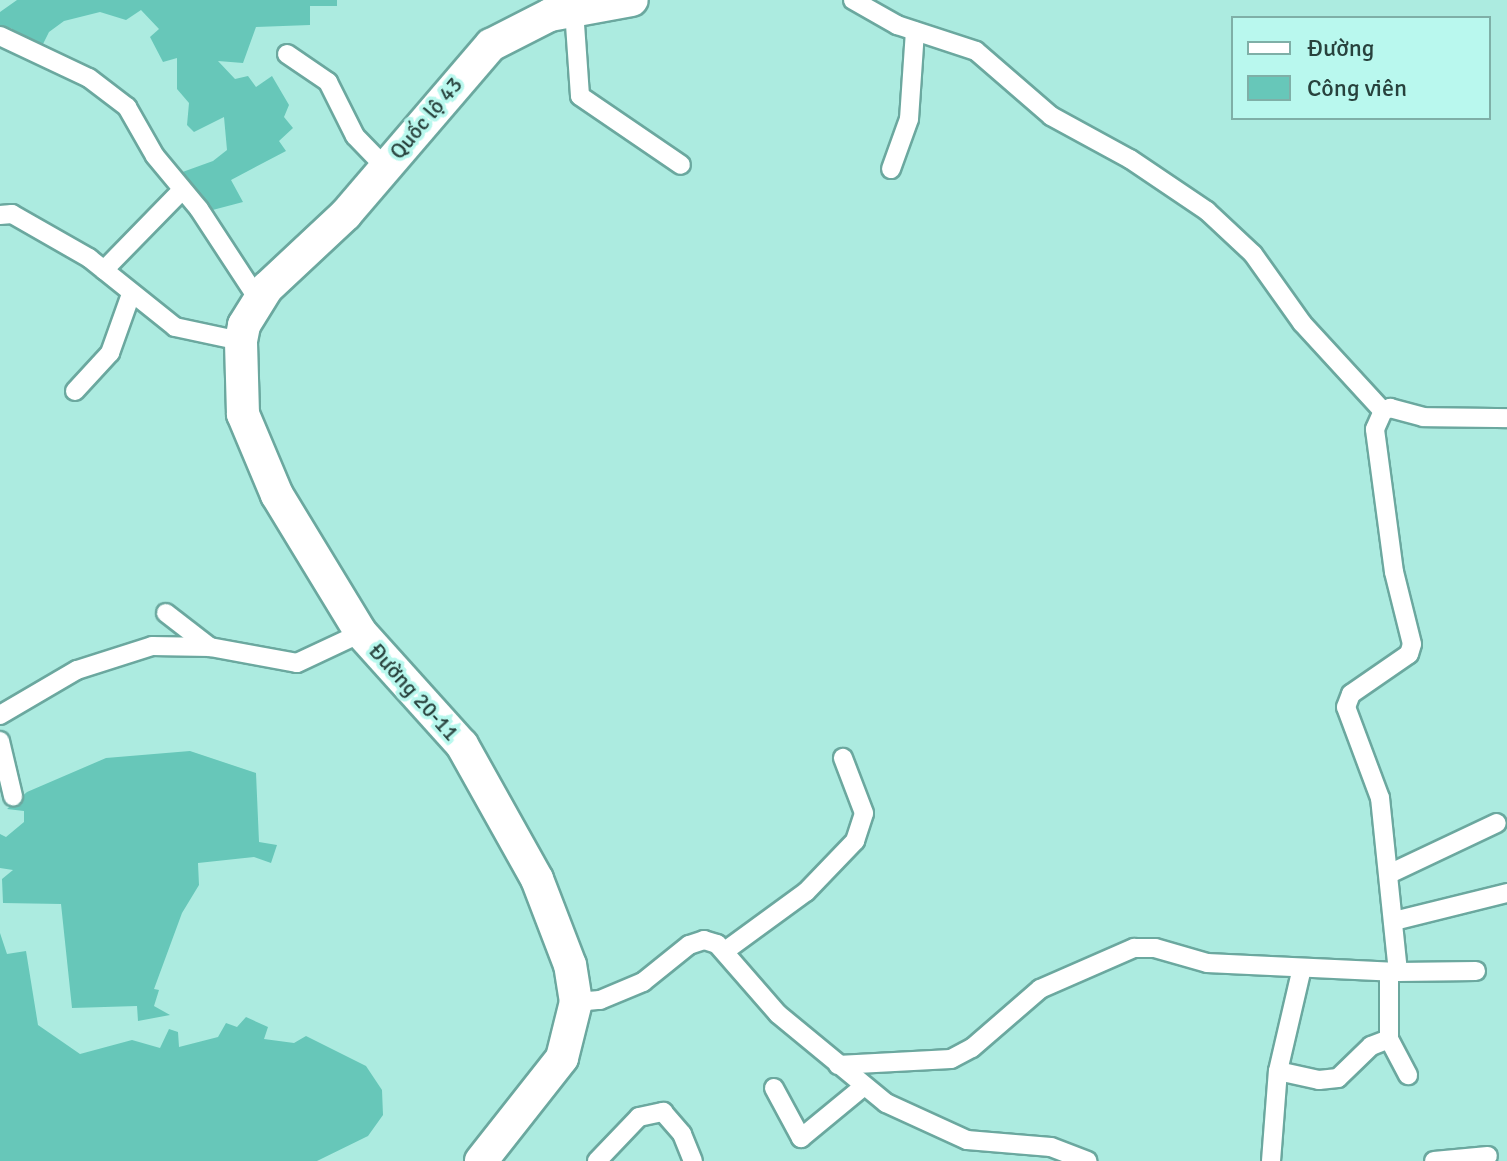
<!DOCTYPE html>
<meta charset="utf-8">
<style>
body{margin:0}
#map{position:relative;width:1507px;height:1161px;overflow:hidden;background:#acebe0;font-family:Signika,sans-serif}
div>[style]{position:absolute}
.green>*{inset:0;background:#67c7b9}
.roads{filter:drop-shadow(2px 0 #6ba89f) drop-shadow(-2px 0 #6ba89f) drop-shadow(0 2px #6ba89f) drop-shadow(0 -2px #6ba89f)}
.street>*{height:18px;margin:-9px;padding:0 9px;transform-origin:9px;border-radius:9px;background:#fff}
.highway>*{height:32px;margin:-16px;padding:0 16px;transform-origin:16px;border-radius:16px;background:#fff}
span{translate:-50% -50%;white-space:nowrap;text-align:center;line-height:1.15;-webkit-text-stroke:7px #b9f8ee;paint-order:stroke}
.street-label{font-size:22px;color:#28423d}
.legend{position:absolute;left:1231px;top:16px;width:260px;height:104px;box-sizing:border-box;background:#b9f8ee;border:2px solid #7fafa7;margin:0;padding:10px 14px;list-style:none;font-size:24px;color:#28423d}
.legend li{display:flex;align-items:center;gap:16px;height:40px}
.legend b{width:40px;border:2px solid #7fafa7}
</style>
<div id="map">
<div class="green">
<div style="clip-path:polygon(17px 0,337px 0,337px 6px,310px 6px,310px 25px,256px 27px,243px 63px,218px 61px,235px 79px,248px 76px,256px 87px,272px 76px,289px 105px,284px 117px,293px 128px,279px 141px,286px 151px,231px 180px,243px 202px,205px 212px,177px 174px,213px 161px,227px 150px,224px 117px,194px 132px,187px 125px,189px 103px,177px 89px,177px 58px,163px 62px,150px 37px,159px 29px,141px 10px,126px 20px,100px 12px,64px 21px,49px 32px,42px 46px,22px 42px,11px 28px,0 27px,0 12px)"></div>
<div style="clip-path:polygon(190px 751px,256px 773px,259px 842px,277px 845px,271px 863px,254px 857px,198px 863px,199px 885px,182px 913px,154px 989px,159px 990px,154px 1006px,170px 1015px,138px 1021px,137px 1006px,72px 1008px,61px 904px,3px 903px,2px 879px,13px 870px,0 868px,0 834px,6px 837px,24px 822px,24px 811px,7px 809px,27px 792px,106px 758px)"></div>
<div style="clip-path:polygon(0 933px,7px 954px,26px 951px,38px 1025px,80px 1054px,132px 1040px,160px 1048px,169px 1029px,178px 1032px,179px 1047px,218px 1037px,226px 1023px,237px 1027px,246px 1017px,268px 1027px,264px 1039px,294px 1043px,306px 1036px,366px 1066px,382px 1090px,383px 1115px,368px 1136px,317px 1161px,0 1161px)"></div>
</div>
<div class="roads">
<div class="street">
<div style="left:853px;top:0;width:51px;rotate:29.6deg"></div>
<div style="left:897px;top:25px;width:83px;rotate:18.2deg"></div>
<div style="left:976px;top:51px;width:99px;rotate:40.9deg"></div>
<div style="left:1051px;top:116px;width:90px;rotate:28.6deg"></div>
<div style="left:1130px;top:159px;width:93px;rotate:34deg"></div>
<div style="left:1207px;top:211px;width:63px;rotate:43.1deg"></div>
<div style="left:1253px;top:254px;width:85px;rotate:54.6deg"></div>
<div style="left:1302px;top:323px;width:120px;rotate:47.4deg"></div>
<div style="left:574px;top:10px;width:86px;rotate:86deg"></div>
<div style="left:580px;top:96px;width:122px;rotate:34.3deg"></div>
<div style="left:0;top:36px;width:98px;rotate:25.3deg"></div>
<div style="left:89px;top:78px;width:48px;rotate:37.3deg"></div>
<div style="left:127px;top:107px;width:56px;rotate:60.3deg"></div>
<div style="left:155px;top:156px;width:69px;rotate:50.3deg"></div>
<div style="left:199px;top:209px;width:108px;rotate:56.8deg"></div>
<div style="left:287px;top:54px;width:50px;rotate:34.3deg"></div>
<div style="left:328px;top:82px;width:60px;rotate:63.4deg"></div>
<div style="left:355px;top:136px;width:43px;rotate:45.9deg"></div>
<div style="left:891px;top:169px;width:53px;rotate:-70.2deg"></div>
<div style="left:909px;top:119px;width:88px;rotate:-86.1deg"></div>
<div style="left:0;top:215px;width:12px;rotate:-5deg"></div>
<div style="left:12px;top:214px;width:89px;rotate:29.7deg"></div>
<div style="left:89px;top:258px;width:110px;rotate:38.7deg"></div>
<div style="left:175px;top:327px;width:67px;rotate:12deg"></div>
<div style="left:104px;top:270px;width:112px;rotate:-45.7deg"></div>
<div style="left:75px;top:391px;width:52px;rotate:-47.4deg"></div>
<div style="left:110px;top:353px;width:63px;rotate:-70.4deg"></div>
<div style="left:166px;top:613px;width:56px;rotate:37.7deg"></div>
<div style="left:0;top:715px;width:89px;rotate:-30.3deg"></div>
<div style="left:77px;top:670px;width:79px;rotate:-17.7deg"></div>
<div style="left:152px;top:646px;width:58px;rotate:1deg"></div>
<div style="left:210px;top:647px;width:88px;rotate:10.4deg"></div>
<div style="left:297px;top:663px;width:71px;rotate:-25.1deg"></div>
<div style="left:0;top:741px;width:57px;rotate:76.7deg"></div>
<div style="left:1389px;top:874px;width:119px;rotate:-25.3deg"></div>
<div style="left:1394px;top:921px;width:116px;rotate:-13.9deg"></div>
<div style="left:725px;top:951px;width:100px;rotate:-36.1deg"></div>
<div style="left:806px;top:892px;width:71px;rotate:-46.1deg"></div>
<div style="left:855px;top:841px;width:29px;rotate:-72deg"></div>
<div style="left:864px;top:813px;width:59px;rotate:-110.9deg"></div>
<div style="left:1389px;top:972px;width:67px;rotate:90deg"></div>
<div style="left:1389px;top:1039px;width:41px;rotate:62.2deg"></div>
<div style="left:1398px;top:972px;width:78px;rotate:-0.7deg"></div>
<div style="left:576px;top:1002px;width:24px;rotate:-5deg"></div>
<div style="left:600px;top:1000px;width:47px;rotate:-22.7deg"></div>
<div style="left:643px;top:982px;width:59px;rotate:-38.8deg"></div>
<div style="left:689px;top:945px;width:16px;rotate:-18deg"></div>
<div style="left:704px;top:940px;width:14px;rotate:17deg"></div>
<div style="left:717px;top:944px;width:93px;rotate:48.9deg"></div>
<div style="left:778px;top:1014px;width:140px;rotate:39.5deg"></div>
<div style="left:886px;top:1103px;width:89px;rotate:24.6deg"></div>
<div style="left:967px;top:1140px;width:84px;rotate:4.8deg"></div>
<div style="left:1051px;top:1147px;width:39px;rotate:21deg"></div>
<div style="left:838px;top:1065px;width:113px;rotate:-3deg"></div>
<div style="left:951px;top:1059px;width:24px;rotate:-28deg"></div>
<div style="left:972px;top:1048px;width:90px;rotate:-40.9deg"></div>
<div style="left:1040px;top:989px;width:103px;rotate:-23.6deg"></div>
<div style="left:1134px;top:948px;width:21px"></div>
<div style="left:1155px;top:948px;width:54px;rotate:16.1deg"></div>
<div style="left:1207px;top:963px;width:191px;rotate:2.7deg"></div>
<div style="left:1398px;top:972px;width:175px;rotate:-95.9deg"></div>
<div style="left:1380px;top:798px;width:97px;rotate:-110.5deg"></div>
<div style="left:1346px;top:707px;width:14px;rotate:-69deg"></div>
<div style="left:1351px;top:694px;width:70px;rotate:-34.6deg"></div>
<div style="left:1409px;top:654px;width:10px;rotate:-73deg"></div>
<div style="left:1412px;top:644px;width:74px;rotate:-104deg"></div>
<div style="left:1394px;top:572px;width:144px;rotate:-97.6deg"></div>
<div style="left:1375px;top:429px;width:20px;rotate:-66deg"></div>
<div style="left:1383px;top:411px;width:8px;rotate:-23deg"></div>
<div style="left:1390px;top:408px;width:34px;rotate:15deg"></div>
<div style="left:1423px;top:417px;width:84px;rotate:0.7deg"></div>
<div style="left:1278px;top:1071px;width:42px;rotate:12.4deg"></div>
<div style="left:1319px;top:1080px;width:19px;rotate:-6deg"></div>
<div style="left:1338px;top:1078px;width:46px;rotate:-44.1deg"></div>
<div style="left:1371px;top:1046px;width:19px;rotate:-21deg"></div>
<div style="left:774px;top:1088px;width:57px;rotate:61.6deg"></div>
<div style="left:801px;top:1138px;width:82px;rotate:-39.5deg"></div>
<div style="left:597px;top:1161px;width:61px;rotate:-46.3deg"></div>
<div style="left:639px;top:1117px;width:25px;rotate:-12deg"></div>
<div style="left:663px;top:1112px;width:29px;rotate:49deg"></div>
<div style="left:682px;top:1134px;width:29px;rotate:68deg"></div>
<div style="left:1271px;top:1161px;width:90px;rotate:-85.6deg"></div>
<div style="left:1278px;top:1071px;width:102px;rotate:-76.9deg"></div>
<div style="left:1434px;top:1161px;width:54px;rotate:-5.3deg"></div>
</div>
<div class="highway">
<div style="left:481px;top:1161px;width:131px;rotate:-51.8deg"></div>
<div style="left:562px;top:1058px;width:58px;rotate:-76deg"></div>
<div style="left:576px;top:1002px;width:37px;rotate:-99deg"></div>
<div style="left:570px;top:965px;width:92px;rotate:-111deg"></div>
<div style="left:537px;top:879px;width:154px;rotate:-119.2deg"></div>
<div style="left:462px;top:745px;width:151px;rotate:-132deg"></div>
<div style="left:361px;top:633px;width:162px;rotate:-121.3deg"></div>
<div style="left:277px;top:495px;width:88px;rotate:-112.8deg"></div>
<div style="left:243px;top:414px;width:73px;rotate:-91.6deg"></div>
<div style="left:241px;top:341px;width:16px;rotate:-79deg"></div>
<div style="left:244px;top:325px;width:44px;rotate:-58.1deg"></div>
<div style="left:267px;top:288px;width:108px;rotate:-43.1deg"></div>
<div style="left:346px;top:214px;width:223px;rotate:-49.4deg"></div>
<div style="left:491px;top:45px;width:66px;rotate:-27deg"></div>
<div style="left:550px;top:15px;width:83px;rotate:-10.4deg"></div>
</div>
</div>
<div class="street-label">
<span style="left:426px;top:118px;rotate:-50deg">Quốc lộ 43</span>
<span style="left:414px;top:692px;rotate:48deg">Đường 20-11</span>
</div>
<ul class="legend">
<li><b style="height:10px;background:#fff"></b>Đường</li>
<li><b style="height:22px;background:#67c7b9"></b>Công viên</li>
</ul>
</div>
